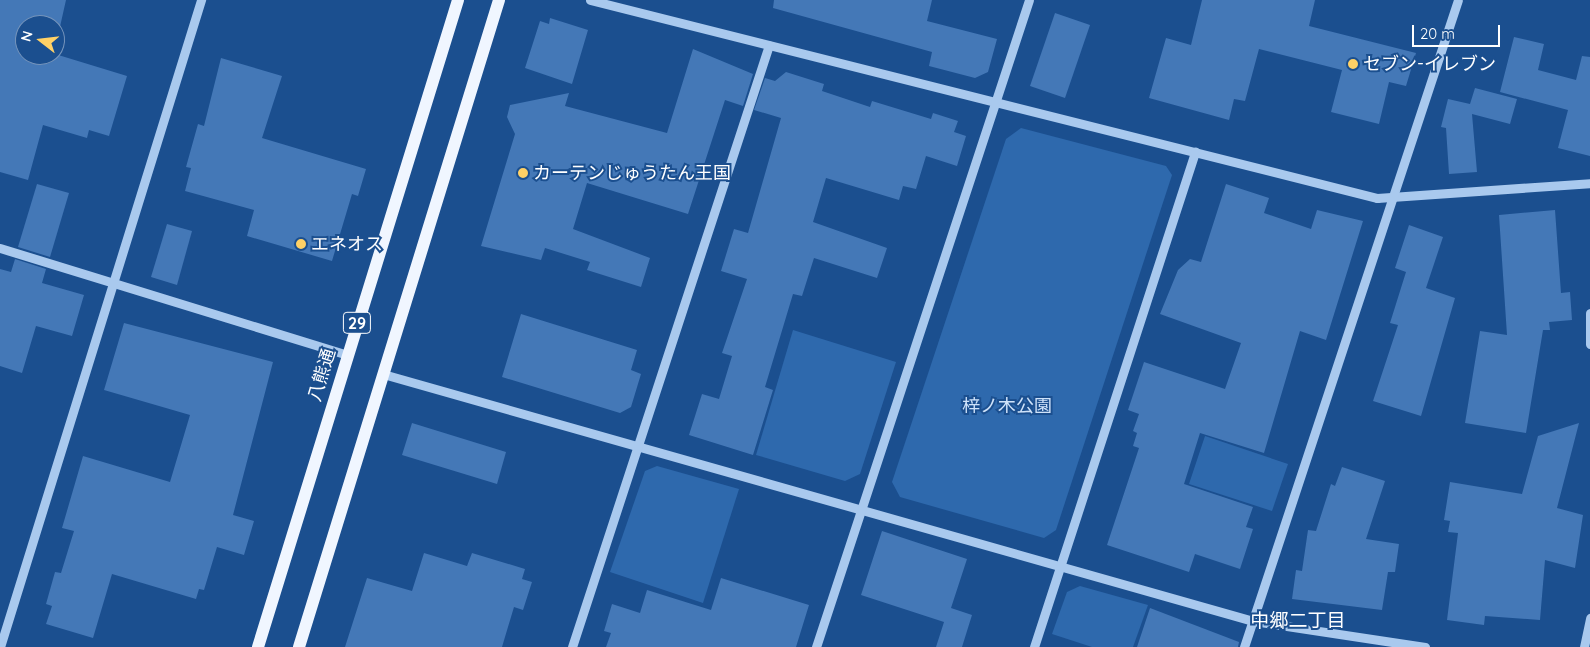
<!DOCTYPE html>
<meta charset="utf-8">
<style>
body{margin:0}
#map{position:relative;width:1590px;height:647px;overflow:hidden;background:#1b4f8f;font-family:Quicksand,"Noto Sans JP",sans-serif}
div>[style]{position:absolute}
.green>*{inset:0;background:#2e69ad}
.building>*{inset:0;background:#4478b7}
.minor>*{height:9px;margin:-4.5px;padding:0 4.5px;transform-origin:4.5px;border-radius:4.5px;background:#a9c9ee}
.major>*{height:12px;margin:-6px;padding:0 6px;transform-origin:6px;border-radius:6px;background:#f0f6ff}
.dots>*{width:14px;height:14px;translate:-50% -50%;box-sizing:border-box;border:2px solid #1b4f8f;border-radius:50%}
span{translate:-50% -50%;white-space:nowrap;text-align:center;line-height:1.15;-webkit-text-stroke:4px #1b4f8f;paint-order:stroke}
.shield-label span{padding:1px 4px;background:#1b4f8f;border:1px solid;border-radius:4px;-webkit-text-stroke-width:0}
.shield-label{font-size:16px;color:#fff;font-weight:700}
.poi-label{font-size:18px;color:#fff}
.left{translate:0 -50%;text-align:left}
.street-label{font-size:18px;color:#fff}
.park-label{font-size:18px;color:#cfe3fa}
.neighbourhood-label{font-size:19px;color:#fff}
.north{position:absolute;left:15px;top:15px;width:50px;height:50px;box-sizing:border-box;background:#1b4f8f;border:1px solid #7695bc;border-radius:50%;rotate:286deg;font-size:14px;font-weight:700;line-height:20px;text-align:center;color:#fff}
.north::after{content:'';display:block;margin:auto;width:18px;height:22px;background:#ffd166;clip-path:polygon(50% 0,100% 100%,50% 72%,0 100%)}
.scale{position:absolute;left:1412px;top:25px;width:88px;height:22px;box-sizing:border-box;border:2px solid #fff;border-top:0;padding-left:6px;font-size:15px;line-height:18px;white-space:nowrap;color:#fff;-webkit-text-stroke:4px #1b4f8f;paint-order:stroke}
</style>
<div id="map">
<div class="green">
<div style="clip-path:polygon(1021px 128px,1166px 166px,1172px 175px,1056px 530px,1044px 538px,900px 497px,892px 482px,1006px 139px)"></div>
<div style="clip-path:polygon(793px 330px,896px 362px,860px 474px,845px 481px,756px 455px)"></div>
<div style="clip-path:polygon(1205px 436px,1288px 464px,1272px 511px,1189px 484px)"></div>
<div style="clip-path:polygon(657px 466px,739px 489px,703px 603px,610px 572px,645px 471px)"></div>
<div style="clip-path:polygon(1080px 586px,1148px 605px,1133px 647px,1092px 647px,1052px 634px,1067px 592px)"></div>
</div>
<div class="building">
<div style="clip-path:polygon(0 0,66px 0,55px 49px,55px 25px,25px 25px,25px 55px,55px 54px,127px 76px,109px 136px,89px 130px,87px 138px,43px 125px,28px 180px,0 172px)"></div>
<div style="clip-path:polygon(774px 0,932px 0,927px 21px,997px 39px,988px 72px,975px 78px,929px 66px,932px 52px,773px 8px)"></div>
<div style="clip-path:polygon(1202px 0,1315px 0,1309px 26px,1416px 53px,1406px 86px,1389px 82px,1379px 124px,1331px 112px,1342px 70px,1259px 49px,1245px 101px,1234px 99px,1229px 120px,1149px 98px,1166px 38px,1191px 45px)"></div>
<div style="clip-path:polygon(1055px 13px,1090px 25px,1065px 98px,1030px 86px)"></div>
<div style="clip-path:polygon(550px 18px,588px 30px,572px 84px,525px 68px,540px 21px,549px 24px)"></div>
<div style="clip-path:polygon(1514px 37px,1544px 44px,1538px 70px,1576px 80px,1582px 56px,1590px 57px,1590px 156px,1558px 148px,1568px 110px,1500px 92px)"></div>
<div style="clip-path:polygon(693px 49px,753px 74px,743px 106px,725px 100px,688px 214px,587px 183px,573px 229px,650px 258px,641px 287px,587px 270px,590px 262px,545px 248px,541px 260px,481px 246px,515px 134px,507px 117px,510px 105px,569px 93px,565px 106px,667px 133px)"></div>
<div style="clip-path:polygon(221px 58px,282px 76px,262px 138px,366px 169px,358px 196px,352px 194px,332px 261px,247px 236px,254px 210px,185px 191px,191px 168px,186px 167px,198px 124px,204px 126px)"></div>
<div style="clip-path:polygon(786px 72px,824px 84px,822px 91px,870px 107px,872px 101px,931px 119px,933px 113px,958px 121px,954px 132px,966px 136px,957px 166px,926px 156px,916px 189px,903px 186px,899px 200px,826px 178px,813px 222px,887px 248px,877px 278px,814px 258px,802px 296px,793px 294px,765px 387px,773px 390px,753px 455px,689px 435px,702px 394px,719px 399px,732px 356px,722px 353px,747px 279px,721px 271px,734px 229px,748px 233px,781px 118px,754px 110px,765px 78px,775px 81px)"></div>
<div style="clip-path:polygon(1475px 88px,1517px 99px,1510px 124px,1472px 114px,1477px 172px,1449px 174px,1446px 128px,1441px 127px,1448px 99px,1470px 104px)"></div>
<div style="clip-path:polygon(37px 184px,69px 193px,50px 257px,18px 247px)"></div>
<div style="clip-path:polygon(1226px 184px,1269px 198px,1264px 213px,1311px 229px,1317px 210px,1363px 221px,1326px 340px,1300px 331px,1264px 453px,1200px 433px,1184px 484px,1253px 507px,1246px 527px,1253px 529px,1240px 569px,1195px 554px,1189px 572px,1107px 545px,1139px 448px,1133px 446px,1137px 433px,1133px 431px,1139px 414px,1128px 410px,1144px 362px,1225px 389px,1241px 343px,1160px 314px,1178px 270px,1190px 259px,1201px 262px)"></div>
<div style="clip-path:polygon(1555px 210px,1561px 293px,1570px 292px,1572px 320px,1549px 322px,1550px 330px,1543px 330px,1526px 433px,1465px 423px,1480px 331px,1507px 335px,1499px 215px)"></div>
<div style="clip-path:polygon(167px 224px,192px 231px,177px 285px,151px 277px)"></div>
<div style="clip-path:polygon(1409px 225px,1443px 237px,1426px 288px,1455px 298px,1421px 416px,1373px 401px,1398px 325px,1390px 323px,1406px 272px,1395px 268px)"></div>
<div style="clip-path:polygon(15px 259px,46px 269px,42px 283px,84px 295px,72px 336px,36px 326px,22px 373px,0 366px,0 269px,11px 272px)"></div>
<div style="clip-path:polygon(521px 314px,637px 350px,631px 370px,641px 374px,631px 407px,620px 413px,502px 377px)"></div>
<div style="clip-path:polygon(124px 323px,273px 362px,233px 515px,254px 521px,244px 555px,217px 547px,204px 590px,199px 589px,196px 599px,112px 574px,93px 638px,46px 624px,52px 606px,46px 604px,55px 572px,61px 573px,74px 531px,62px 528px,83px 456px,170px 482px,190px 415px,104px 390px)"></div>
<div style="clip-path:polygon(412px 423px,506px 452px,497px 484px,402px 455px)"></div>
<div style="clip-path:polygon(1579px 423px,1557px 508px,1583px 515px,1575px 568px,1545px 560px,1540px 620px,1485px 616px,1484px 625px,1447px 620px,1458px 533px,1448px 532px,1450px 521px,1444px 520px,1450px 482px,1522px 494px,1538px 436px)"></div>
<div style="clip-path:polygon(1342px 467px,1385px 481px,1366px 539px,1399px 544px,1395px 572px,1388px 572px,1382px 610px,1292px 599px,1296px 570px,1302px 571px,1308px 530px,1316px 531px,1331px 484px,1335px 486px)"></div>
<div style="clip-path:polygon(882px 531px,967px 559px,951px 608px,972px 615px,962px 647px,936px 647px,944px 622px,861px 595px)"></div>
<div style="clip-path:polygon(424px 553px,467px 566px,472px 553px,525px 569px,522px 579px,532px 582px,523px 610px,514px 607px,502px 647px,345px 647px,367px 578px,412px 591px)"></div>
<div style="clip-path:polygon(721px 578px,809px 605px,796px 647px,606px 647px,611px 633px,604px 631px,612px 604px,640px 613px,647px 590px,711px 610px)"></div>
<div style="clip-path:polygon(1150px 608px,1239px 642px,1238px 647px,1137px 647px)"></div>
</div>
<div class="minor">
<div style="left:590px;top:0;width:812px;rotate:14.12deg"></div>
<div style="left:1377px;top:198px;width:214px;rotate:-4deg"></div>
<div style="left:0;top:248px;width:363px;rotate:17.1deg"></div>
<div style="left:1590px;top:313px;width:31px;rotate:90deg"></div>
<div style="left:383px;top:374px;width:904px;rotate:15.85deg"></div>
<div style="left:1253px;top:621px;width:174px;rotate:8.6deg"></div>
<div style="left:0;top:647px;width:678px;rotate:-72.74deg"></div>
<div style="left:572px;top:647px;width:633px;rotate:-71.88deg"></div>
<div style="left:816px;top:647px;width:681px;rotate:-71.78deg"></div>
<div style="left:1034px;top:647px;width:521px;rotate:-71.98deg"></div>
<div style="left:1244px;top:647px;width:681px;rotate:-71.7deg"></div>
<div style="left:1584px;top:647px;width:30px;rotate:-78deg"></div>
</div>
<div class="major">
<div style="left:258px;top:647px;width:677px;rotate:-72.82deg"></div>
<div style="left:299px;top:647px;width:677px;rotate:-72.82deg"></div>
</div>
<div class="dots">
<div style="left:1353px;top:64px;background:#ffd166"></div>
<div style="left:523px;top:173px;background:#ffd166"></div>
<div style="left:301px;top:244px;background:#ffd166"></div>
</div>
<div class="shield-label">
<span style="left:357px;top:323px">29</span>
</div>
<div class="poi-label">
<span class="left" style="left:1363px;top:64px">セブン-イレブン</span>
<span class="left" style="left:533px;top:173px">カーテンじゅうたん王国</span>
<span class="left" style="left:311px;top:244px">エネオス</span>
</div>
<div class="street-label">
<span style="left:322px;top:375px;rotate:-73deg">八熊通</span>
</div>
<div class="park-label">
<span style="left:1007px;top:406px">梓ノ木公園</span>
</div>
<div class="neighbourhood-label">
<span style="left:1298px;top:621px">中郷二丁目</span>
</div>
<div class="north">N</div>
<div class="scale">20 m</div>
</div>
